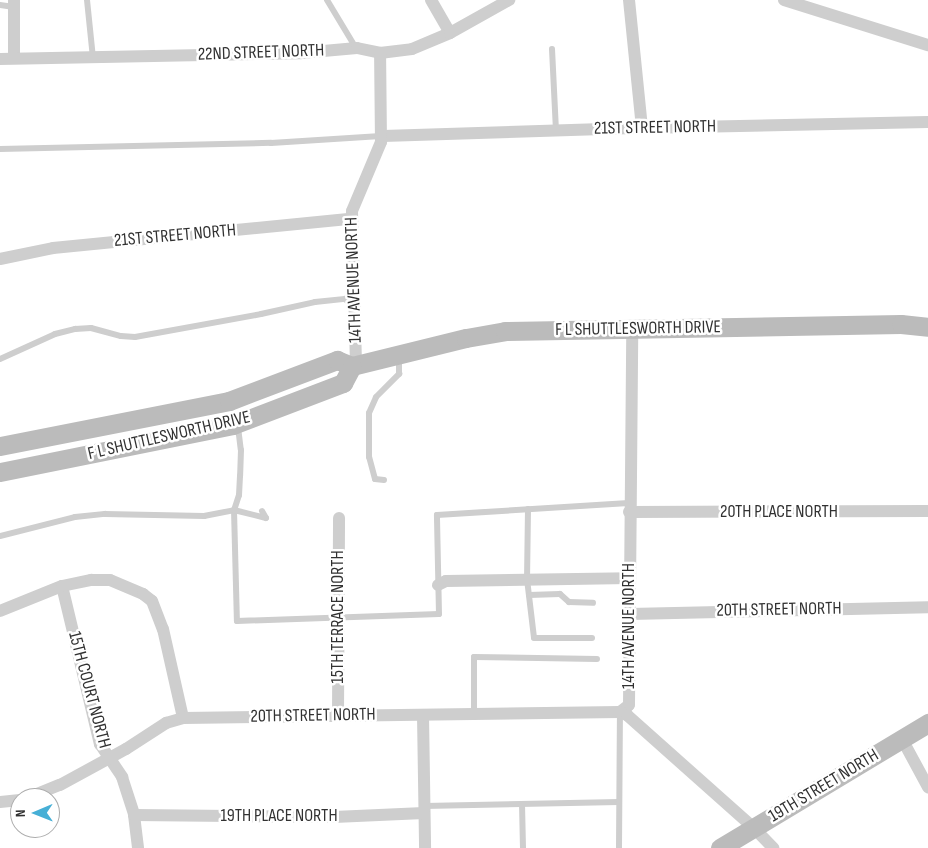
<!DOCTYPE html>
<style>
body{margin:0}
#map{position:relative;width:928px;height:848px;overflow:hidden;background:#fff;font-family:"Sofia Sans Condensed",sans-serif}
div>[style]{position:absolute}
.lane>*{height:6px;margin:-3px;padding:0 3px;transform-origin:3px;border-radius:3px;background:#cecece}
.street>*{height:12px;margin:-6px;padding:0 6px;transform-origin:6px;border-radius:6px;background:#cecece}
.secondary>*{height:19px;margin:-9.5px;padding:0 9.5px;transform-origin:9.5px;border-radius:9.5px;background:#bbb}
span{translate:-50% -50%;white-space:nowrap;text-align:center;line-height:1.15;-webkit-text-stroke:5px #fff;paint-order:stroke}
.street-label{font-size:18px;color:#313131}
.north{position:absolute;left:10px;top:788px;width:50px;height:50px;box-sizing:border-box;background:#fff;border:1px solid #adadad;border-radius:50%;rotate:269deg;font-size:14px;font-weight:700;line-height:20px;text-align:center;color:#313131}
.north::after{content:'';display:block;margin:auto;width:18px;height:22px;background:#46afd6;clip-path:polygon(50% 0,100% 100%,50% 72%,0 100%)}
</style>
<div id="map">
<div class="lane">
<div style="left:87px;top:0;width:58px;rotate:84.1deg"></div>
<div style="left:327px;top:0;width:56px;rotate:58.9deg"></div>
<div style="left:0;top:5px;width:14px;rotate:8deg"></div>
<div style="left:552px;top:49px;width:81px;rotate:87.2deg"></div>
<div style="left:0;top:149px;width:271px;rotate:-1.3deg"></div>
<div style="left:271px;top:143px;width:110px;rotate:-3.6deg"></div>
<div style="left:0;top:359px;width:60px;rotate:-24.4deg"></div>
<div style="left:55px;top:334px;width:21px;rotate:-14deg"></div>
<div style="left:75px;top:329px;width:16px;rotate:-4deg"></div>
<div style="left:91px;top:328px;width:31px;rotate:15deg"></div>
<div style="left:121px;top:336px;width:14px;rotate:4deg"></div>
<div style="left:135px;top:337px;width:128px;rotate:-10.3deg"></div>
<div style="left:261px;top:314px;width:55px;rotate:-12.5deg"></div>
<div style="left:315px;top:302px;width:30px;rotate:-6deg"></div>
<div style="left:345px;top:299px;width:11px;rotate:41deg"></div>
<div style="left:238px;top:427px;width:23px;rotate:83deg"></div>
<div style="left:241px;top:450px;width:26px;rotate:92deg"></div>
<div style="left:240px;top:476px;width:19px;rotate:93deg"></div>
<div style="left:239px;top:495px;width:16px;rotate:108deg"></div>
<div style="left:234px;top:510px;width:111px;rotate:88.5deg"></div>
<div style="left:237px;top:621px;width:202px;rotate:-2deg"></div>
<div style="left:439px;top:614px;width:99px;rotate:-91.2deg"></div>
<div style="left:437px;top:515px;width:192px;rotate:-3.6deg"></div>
<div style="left:384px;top:480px;width:9px;rotate:-174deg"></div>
<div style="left:375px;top:479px;width:23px;rotate:-105deg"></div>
<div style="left:369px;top:457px;width:44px;rotate:-90deg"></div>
<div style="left:369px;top:413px;width:17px;rotate:-66deg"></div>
<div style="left:376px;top:397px;width:33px;rotate:-45deg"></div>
<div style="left:399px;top:374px;width:18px;rotate:-90deg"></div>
<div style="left:528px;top:509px;width:70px;rotate:90.8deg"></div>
<div style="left:527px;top:579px;width:59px;rotate:83.2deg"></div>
<div style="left:534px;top:638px;width:58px"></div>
<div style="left:0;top:536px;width:77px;rotate:-14.2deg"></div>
<div style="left:75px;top:517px;width:30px;rotate:-6deg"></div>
<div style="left:105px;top:514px;width:99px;rotate:1.2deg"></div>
<div style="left:204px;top:516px;width:31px;rotate:-11deg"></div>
<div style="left:234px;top:510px;width:33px;rotate:14deg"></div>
<div style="left:266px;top:518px;width:8px;rotate:-120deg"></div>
<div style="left:529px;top:595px;width:31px;rotate:-2deg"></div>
<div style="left:560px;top:594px;width:12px;rotate:42deg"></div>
<div style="left:569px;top:602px;width:24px;rotate:2deg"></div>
<div style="left:474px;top:714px;width:57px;rotate:-90deg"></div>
<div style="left:474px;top:657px;width:123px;rotate:0.9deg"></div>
<div style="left:522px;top:804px;width:44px;rotate:88.7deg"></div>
<div style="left:424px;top:806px;width:195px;rotate:-1.2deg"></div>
<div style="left:619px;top:848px;width:136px;rotate:-89.6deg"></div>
</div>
<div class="street">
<div style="left:14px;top:0;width:58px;rotate:90deg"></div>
<div style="left:431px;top:0;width:38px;rotate:60deg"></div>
<div style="left:629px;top:0;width:129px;rotate:84.2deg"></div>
<div style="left:784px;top:0;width:151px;rotate:17.4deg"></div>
<div style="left:0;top:59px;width:301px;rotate:-1.1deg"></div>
<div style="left:301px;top:53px;width:56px;rotate:-5.1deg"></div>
<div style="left:357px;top:48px;width:24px;rotate:12deg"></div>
<div style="left:380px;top:53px;width:32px;rotate:-7deg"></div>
<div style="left:412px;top:49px;width:41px;rotate:-22.8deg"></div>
<div style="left:450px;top:33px;width:68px;rotate:-29.2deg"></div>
<div style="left:383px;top:136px;width:259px;rotate:-1.8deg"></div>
<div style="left:642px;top:128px;width:286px;rotate:-1.2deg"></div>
<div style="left:0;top:259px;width:54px;rotate:-11.7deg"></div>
<div style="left:53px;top:248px;width:299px;rotate:-5.6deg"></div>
<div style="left:356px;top:364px;width:153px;rotate:-91.5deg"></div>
<div style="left:352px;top:211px;width:75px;rotate:-67.2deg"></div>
<div style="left:381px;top:142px;width:89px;rotate:-90.6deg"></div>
<div style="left:629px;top:512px;width:299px;rotate:-0.2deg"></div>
<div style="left:438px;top:585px;width:9px;rotate:-27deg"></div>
<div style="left:446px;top:581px;width:183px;rotate:-0.9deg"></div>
<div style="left:62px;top:586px;width:163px;rotate:76.5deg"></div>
<div style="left:100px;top:744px;width:40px;rotate:56deg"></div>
<div style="left:122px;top:777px;width:40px;rotate:72deg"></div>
<div style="left:134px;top:815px;width:33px;rotate:83deg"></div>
<div style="left:0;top:611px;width:67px;rotate:-22deg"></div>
<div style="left:62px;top:586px;width:30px;rotate:-12deg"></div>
<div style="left:91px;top:580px;width:19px"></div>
<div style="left:110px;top:580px;width:36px;rotate:23deg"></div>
<div style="left:143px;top:594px;width:11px;rotate:38deg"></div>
<div style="left:152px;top:601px;width:30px;rotate:69deg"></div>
<div style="left:163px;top:629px;width:91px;rotate:77.3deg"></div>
<div style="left:630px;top:614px;width:298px;rotate:-1.3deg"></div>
<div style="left:620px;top:712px;width:11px;rotate:-38deg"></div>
<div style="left:629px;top:705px;width:377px;rotate:-89.5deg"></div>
<div style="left:423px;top:715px;width:133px;rotate:89.1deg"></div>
<div style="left:338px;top:716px;width:198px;rotate:-89.7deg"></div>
<div style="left:902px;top:739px;width:55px;rotate:61.6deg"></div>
<div style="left:27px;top:798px;width:35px;rotate:-22deg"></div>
<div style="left:60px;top:785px;width:75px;rotate:-28.6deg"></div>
<div style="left:126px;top:749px;width:48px;rotate:-33deg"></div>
<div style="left:166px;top:723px;width:18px;rotate:-16deg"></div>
<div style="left:183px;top:718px;width:437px;rotate:-0.8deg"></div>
<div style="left:620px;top:712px;width:8px;rotate:23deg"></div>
<div style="left:627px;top:715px;width:170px;rotate:41.7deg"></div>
<div style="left:754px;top:828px;width:28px;rotate:46deg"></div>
<div style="left:0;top:802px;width:20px;rotate:-6deg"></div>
<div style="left:134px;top:815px;width:200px;rotate:0.6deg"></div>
<div style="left:334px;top:817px;width:90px;rotate:-2.5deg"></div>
</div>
<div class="secondary">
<div style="left:0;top:446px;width:233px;rotate:-11.1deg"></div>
<div style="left:229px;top:401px;width:116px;rotate:-20.8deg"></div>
<div style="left:337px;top:360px;width:16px;rotate:22deg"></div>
<div style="left:352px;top:366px;width:117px;rotate:-13.8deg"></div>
<div style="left:466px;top:338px;width:40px;rotate:-10deg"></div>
<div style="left:505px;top:331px;width:396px;rotate:-1deg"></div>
<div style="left:901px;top:324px;width:27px;rotate:6deg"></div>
<div style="left:0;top:472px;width:238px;rotate:-11.4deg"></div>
<div style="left:233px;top:425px;width:118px;rotate:-20.9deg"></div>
<div style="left:343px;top:383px;width:19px;rotate:-62deg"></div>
<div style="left:720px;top:848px;width:243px;rotate:-31deg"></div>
</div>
<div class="street-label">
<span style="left:261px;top:53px;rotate:-2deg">22ND STREET NORTH</span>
<span style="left:655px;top:128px;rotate:-1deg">21ST STREET NORTH</span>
<span style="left:175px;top:236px;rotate:-5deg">21ST STREET NORTH</span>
<span style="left:354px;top:280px;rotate:-92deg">14TH AVENUE NORTH</span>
<span style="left:638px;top:329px;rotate:-1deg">F L SHUTTLESWORTH DRIVE</span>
<span style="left:169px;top:436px;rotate:-13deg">F L SHUTTLESWORTH DRIVE</span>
<span style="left:779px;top:512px">20TH PLACE NORTH</span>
<span style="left:779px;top:610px;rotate:-1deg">20TH STREET NORTH</span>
<span style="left:338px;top:617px;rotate:-90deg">15TH TERRACE NORTH</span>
<span style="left:629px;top:626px;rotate:-90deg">14TH AVENUE NORTH</span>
<span style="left:89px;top:690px;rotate:75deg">15TH COURT NORTH</span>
<span style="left:313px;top:716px;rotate:-1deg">20TH STREET NORTH</span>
<span style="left:824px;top:786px;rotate:-31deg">19TH STREET NORTH</span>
<span style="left:279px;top:816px">19TH PLACE NORTH</span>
</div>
<div class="north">N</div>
</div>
